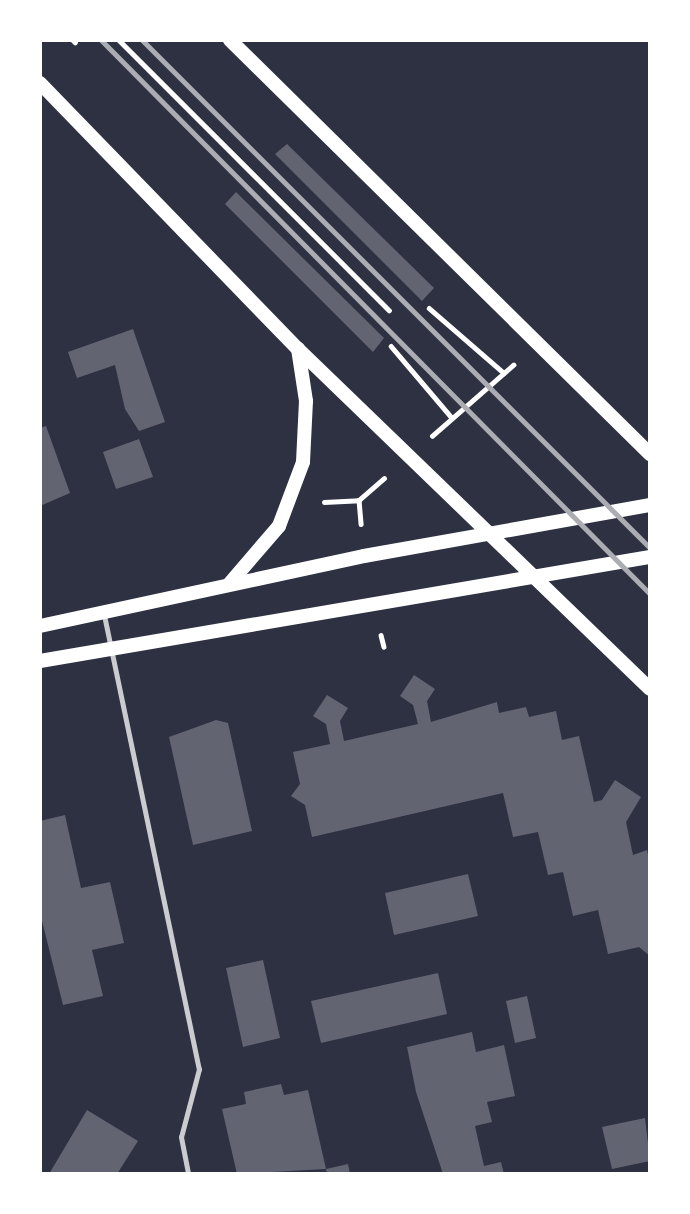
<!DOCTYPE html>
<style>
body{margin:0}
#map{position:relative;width:690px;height:1214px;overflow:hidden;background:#2d3142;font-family:Signika,sans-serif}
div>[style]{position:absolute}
.building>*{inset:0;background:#626471}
.path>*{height:4.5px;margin:-2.25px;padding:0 2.25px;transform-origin:2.25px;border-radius:2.25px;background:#fff}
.service>*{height:5px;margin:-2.5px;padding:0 2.5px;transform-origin:2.5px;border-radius:2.5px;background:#caccd0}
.secondary>*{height:14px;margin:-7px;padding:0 7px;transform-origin:7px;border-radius:7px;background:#fff}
.rail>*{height:5px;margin:-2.5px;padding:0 2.5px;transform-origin:2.5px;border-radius:2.5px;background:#abadb3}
span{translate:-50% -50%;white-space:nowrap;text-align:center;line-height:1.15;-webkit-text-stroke:6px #fff;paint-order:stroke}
.frame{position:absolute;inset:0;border:42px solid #fff;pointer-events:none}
</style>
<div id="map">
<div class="building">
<div style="clip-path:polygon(287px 144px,434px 288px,422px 301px,275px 154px)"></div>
<div style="clip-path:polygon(236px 192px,384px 338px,373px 352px,225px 204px)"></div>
<div style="clip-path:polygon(133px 329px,165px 422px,139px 431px,125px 409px,115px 365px,77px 378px,68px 352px)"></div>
<div style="clip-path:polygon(46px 426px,70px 493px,40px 506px,40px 428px)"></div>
<div style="clip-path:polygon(139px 439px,153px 477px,116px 489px,103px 452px)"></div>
<div style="clip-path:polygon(414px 675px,435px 689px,427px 701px,431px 722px,497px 702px,499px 713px,526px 707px,529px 717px,556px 711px,562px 740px,579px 736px,594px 802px,602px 800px,615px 780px,641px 797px,626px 822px,633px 855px,647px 850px,650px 865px,650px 956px,639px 947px,608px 954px,598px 910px,573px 916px,563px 872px,548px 875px,538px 832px,513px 837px,503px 793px,312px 837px,305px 805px,291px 796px,300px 784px,293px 752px,330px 744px,326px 724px,313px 716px,327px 695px,348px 708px,340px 721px,344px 741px,418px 724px,413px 705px,400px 696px)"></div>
<div style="clip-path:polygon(216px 720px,228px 723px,252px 831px,193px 845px,169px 737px)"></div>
<div style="clip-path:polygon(65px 815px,81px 888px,110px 882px,124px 943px,92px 950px,103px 996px,63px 1005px,40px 913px,40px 821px)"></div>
<div style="clip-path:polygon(468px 874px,478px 916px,394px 935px,385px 893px)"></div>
<div style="clip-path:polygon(263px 960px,280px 1038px,243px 1047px,226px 968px)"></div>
<div style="clip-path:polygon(438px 973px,447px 1014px,321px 1043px,311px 1001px)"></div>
<div style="clip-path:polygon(527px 996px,536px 1038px,515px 1043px,506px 1001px)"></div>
<div style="clip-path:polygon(472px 1032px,476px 1052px,504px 1045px,515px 1096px,487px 1102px,492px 1122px,475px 1126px,484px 1166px,501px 1162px,504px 1174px,443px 1174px,416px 1092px,407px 1047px)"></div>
<div style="clip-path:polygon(281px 1084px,284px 1095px,308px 1090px,326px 1169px,237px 1174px,222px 1109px,246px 1104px,244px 1092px)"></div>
<div style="clip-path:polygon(87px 1110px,138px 1141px,117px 1174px,49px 1174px)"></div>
<div style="clip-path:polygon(645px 1118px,650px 1161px,612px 1169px,602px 1127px)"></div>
<div style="clip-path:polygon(348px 1164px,350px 1174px,327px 1174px,326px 1169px)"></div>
</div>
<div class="path">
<div style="left:73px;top:40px;width:3px;rotate:45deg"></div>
<div style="left:119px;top:40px;width:382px;rotate:45deg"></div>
<div style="left:429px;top:308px;width:99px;rotate:40.9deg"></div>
<div style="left:391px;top:346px;width:94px;rotate:49.7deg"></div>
<div style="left:432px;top:436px;width:108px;rotate:-41.2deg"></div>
<div style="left:359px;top:500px;width:24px;rotate:85deg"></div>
<div style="left:324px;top:502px;width:35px;rotate:-3deg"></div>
<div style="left:359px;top:500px;width:33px;rotate:-41deg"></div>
<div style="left:381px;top:635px;width:12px;rotate:76deg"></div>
</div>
<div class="service">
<div style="left:104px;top:615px;width:464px;rotate:78.2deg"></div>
<div style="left:199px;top:1069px;width:70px;rotate:104.8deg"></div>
<div style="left:181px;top:1137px;width:38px;rotate:79deg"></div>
</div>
<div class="secondary">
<div style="left:230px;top:40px;width:590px;rotate:44.59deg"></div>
<div style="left:40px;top:83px;width:371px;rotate:45.9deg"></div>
<div style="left:298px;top:349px;width:489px;rotate:44deg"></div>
<div style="left:230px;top:583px;width:75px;rotate:-49.3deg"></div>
<div style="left:279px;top:526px;width:68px;rotate:-69.4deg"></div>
<div style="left:303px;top:462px;width:61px;rotate:-87.2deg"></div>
<div style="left:306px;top:401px;width:53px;rotate:-98.7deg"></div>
<div style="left:40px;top:626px;width:331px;rotate:-12.2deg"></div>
<div style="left:364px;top:556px;width:291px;rotate:-10.1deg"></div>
<div style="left:40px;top:661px;width:619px;rotate:-9.68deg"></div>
</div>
<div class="rail">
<div style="left:101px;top:40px;width:780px;rotate:45.26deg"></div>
<div style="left:142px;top:40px;width:718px;rotate:45deg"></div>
</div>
<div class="frame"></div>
</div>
